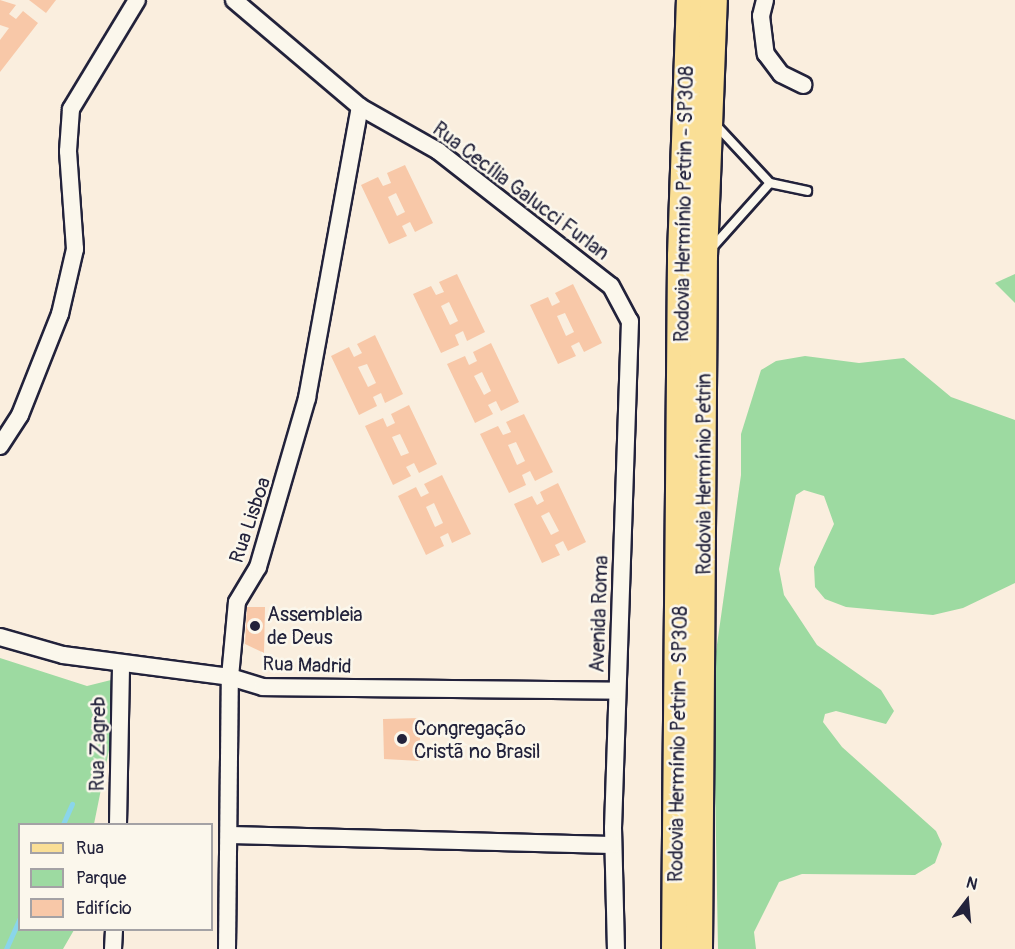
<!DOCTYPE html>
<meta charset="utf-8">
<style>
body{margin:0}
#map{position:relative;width:1015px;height:949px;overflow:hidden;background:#faeede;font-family:Pangolin,sans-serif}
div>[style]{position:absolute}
.green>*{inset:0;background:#9ddaa1}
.stream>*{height:5px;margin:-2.5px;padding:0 2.5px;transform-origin:2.5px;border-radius:2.5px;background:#8ad5ea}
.building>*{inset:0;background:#f8c8a8}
.roads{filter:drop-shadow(2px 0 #22223b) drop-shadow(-2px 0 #22223b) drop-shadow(0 2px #22223b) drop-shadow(0 -2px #22223b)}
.lane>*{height:8px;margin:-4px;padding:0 4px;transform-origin:4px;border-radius:4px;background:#fbf7ec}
.street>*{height:16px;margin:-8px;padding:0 8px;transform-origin:8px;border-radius:8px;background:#fbf7ec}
.primary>*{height:26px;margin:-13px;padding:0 13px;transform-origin:13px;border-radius:13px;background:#fadf96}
.dots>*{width:16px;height:16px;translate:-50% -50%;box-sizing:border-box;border:3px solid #fbf7ec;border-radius:50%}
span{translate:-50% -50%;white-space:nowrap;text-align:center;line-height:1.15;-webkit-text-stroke:5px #fbf7ec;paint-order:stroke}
.street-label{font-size:20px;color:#22223b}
.poi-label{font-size:20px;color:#22223b}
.left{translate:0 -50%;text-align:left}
.legend{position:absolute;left:18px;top:823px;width:195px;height:108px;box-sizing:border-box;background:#fbf7ec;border:2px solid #a4a2a5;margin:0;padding:8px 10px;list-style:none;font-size:18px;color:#22223b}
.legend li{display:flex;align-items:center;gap:12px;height:30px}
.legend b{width:30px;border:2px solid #a4a2a5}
.north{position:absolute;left:937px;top:871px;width:60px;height:60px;-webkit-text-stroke:4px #fbf7ec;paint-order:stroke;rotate:16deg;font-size:16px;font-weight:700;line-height:24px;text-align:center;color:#22223b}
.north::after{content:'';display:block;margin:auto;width:21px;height:27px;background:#22223b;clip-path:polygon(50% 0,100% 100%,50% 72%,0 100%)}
</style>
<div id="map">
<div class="green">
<div style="clip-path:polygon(1015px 274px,1015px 303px,995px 283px)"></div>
<div style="clip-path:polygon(805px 356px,859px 363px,904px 358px,951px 397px,1015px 420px,1015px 583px,963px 608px,933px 615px,846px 607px,825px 599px,815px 587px,814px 567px,834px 524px,824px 496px,804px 490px,796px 495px,779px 569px,784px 595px,817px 645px,881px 690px,894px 711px,886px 724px,836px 711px,825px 714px,823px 722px,842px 747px,936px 831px,942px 844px,935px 863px,915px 875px,802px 874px,779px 882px,754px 932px,756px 949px,718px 949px,713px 673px,741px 475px,741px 434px,761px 370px,776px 361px)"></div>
<div style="clip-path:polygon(0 658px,87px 686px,115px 679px,116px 715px,94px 824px,20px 824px,20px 930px,74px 930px,63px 949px,0 949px)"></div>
</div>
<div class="stream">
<div style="left:63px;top:824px;width:22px;rotate:-66deg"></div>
<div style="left:6px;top:949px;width:34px;rotate:-66deg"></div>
</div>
<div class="building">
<div style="clip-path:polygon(0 0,16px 5px,9px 14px,16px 19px,23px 11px,38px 23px,0 72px,0 40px,9px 28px,0 25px)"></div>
<div style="clip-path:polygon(29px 0,56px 0,46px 13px)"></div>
<div style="clip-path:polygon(evenodd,405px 165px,433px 223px,415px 232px,410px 222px,402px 226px,407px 236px,389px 244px,361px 185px,378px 177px,383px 186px,391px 183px,387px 173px,405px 165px,396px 193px,405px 212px,397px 216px,388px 197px,396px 193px)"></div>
<div style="clip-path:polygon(evenodd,457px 274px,485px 332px,467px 341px,463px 331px,455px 335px,459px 345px,441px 353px,413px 294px,431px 286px,436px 295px,444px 292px,439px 282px,457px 274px,449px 302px,458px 321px,450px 325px,441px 306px,449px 302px)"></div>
<div style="clip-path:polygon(evenodd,573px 284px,602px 343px,584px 352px,579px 342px,571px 346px,576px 356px,558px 364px,530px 305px,548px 297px,552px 306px,560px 302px,555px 293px,573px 284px,565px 313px,574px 332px,566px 336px,557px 316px,565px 313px)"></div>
<div style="clip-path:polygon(evenodd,375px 335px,403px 394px,385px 403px,381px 393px,373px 397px,377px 406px,359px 415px,331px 356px,349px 347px,354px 357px,362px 353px,357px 344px,375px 335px,367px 364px,376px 383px,368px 387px,358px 367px,367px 364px)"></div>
<div style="clip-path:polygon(evenodd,491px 343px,519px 402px,501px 411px,496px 401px,488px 405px,493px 414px,475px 423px,447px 364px,465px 356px,469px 365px,477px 361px,473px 352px,491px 343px,482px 372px,491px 391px,484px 395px,474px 376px,482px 372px)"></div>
<div style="clip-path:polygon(evenodd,409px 405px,437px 464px,419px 473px,414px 463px,406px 467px,411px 476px,393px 485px,365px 426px,383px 418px,387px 427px,395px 423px,391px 414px,409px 405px,400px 434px,409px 453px,401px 456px,392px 437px,400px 434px)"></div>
<div style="clip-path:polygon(evenodd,524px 414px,553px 472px,535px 481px,530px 471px,522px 475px,526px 485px,509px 493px,480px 434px,498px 426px,503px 435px,511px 432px,506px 422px,524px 414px,516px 442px,525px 461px,517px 465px,508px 445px,516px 442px)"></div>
<div style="clip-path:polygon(evenodd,442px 475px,471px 534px,452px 543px,448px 533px,440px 537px,444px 546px,426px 555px,398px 496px,416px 487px,421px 497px,429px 493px,424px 484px,442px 475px,434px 503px,443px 523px,435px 527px,426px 507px,434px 503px)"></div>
<div style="clip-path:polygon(evenodd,558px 483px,586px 542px,568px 551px,563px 541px,555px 545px,560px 555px,542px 563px,514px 504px,532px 496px,537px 505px,544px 501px,540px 492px,558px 483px,549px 512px,559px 531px,551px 535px,541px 516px,549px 512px)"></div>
<div style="clip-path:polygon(247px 607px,265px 607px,264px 653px,245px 644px)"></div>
<div style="clip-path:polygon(420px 718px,420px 761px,384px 759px,383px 719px)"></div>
</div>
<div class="roads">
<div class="lane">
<div style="left:714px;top:123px;width:82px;rotate:47deg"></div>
<div style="left:770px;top:183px;width:38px;rotate:12deg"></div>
<div style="left:710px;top:250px;width:90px;rotate:-48.2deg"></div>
</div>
<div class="street">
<div style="left:234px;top:0;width:165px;rotate:40.3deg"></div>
<div style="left:360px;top:107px;width:90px;rotate:29.4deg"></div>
<div style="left:438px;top:151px;width:219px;rotate:38deg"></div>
<div style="left:611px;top:286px;width:40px;rotate:62deg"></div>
<div style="left:630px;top:321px;width:507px;rotate:91.92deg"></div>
<div style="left:613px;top:828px;width:121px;rotate:88.6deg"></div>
<div style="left:765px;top:0;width:16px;rotate:104deg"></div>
<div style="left:761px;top:16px;width:38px;rotate:83deg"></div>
<div style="left:766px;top:54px;width:25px;rotate:53deg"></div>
<div style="left:781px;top:74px;width:25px;rotate:26deg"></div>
<div style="left:0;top:446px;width:37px;rotate:-57deg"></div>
<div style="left:20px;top:415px;width:109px;rotate:-68.4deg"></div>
<div style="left:60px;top:314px;width:67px;rotate:-77deg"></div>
<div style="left:75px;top:249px;width:98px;rotate:-94.1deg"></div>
<div style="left:68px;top:151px;width:42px;rotate:-85.9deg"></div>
<div style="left:71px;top:109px;width:127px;rotate:-58.8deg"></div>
<div style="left:0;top:637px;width:66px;rotate:15.9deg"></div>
<div style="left:63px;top:655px;width:168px;rotate:7.5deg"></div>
<div style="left:230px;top:677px;width:34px;rotate:17deg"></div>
<div style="left:263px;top:687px;width:354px;rotate:0.6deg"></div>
<div style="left:118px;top:824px;width:160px;rotate:-88.9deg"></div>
<div style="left:229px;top:835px;width:384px;rotate:1.5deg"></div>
<div style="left:113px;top:949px;width:19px;rotate:-87deg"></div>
<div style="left:227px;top:949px;width:272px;rotate:-89.4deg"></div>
<div style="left:230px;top:677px;width:75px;rotate:-84.7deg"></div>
<div style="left:237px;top:602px;width:41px;rotate:-59deg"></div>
<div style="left:258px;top:567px;width:176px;rotate:-73.8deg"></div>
<div style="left:307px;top:398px;width:296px;rotate:-79.7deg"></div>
</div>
<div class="primary">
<div style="left:675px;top:949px;width:693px;rotate:-89.5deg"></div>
<div style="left:681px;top:256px;width:256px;rotate:-88deg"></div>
<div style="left:699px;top:949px;width:693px;rotate:-89.59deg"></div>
<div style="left:704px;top:256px;width:256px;rotate:-87.8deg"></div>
</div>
</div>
<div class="dots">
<div style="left:255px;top:626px;background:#22223b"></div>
<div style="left:402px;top:739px;background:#22223b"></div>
</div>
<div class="street-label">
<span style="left:521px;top:191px;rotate:37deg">Rua Cecília Galucci Furlan</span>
<span style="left:684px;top:204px;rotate:-89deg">Rodovia Hermínio Petrin - SP308</span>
<span style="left:704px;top:474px;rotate:-90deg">Rodovia Hermínio Petrin</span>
<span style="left:250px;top:520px;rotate:-71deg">Rua Lisboa</span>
<span style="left:599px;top:614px;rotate:-88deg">Avenida Roma</span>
<span style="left:307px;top:665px;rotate:2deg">Rua Madrid</span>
<span style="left:98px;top:744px;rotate:-89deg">Rua Zagreb</span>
<span style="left:678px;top:744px;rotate:-89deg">Rodovia Hermínio Petrin - SP308</span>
</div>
<div class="poi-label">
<span class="left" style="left:267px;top:626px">Assembleia<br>de Deus</span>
<span class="left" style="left:414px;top:740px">Congregação<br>Cristã no Brasil</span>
</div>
<ul class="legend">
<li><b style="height:8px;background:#fadf96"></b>Rua</li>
<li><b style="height:16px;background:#9ddaa1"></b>Parque</li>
<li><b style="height:16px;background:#f8c8a8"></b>Edifício</li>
</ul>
<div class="north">N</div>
</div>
